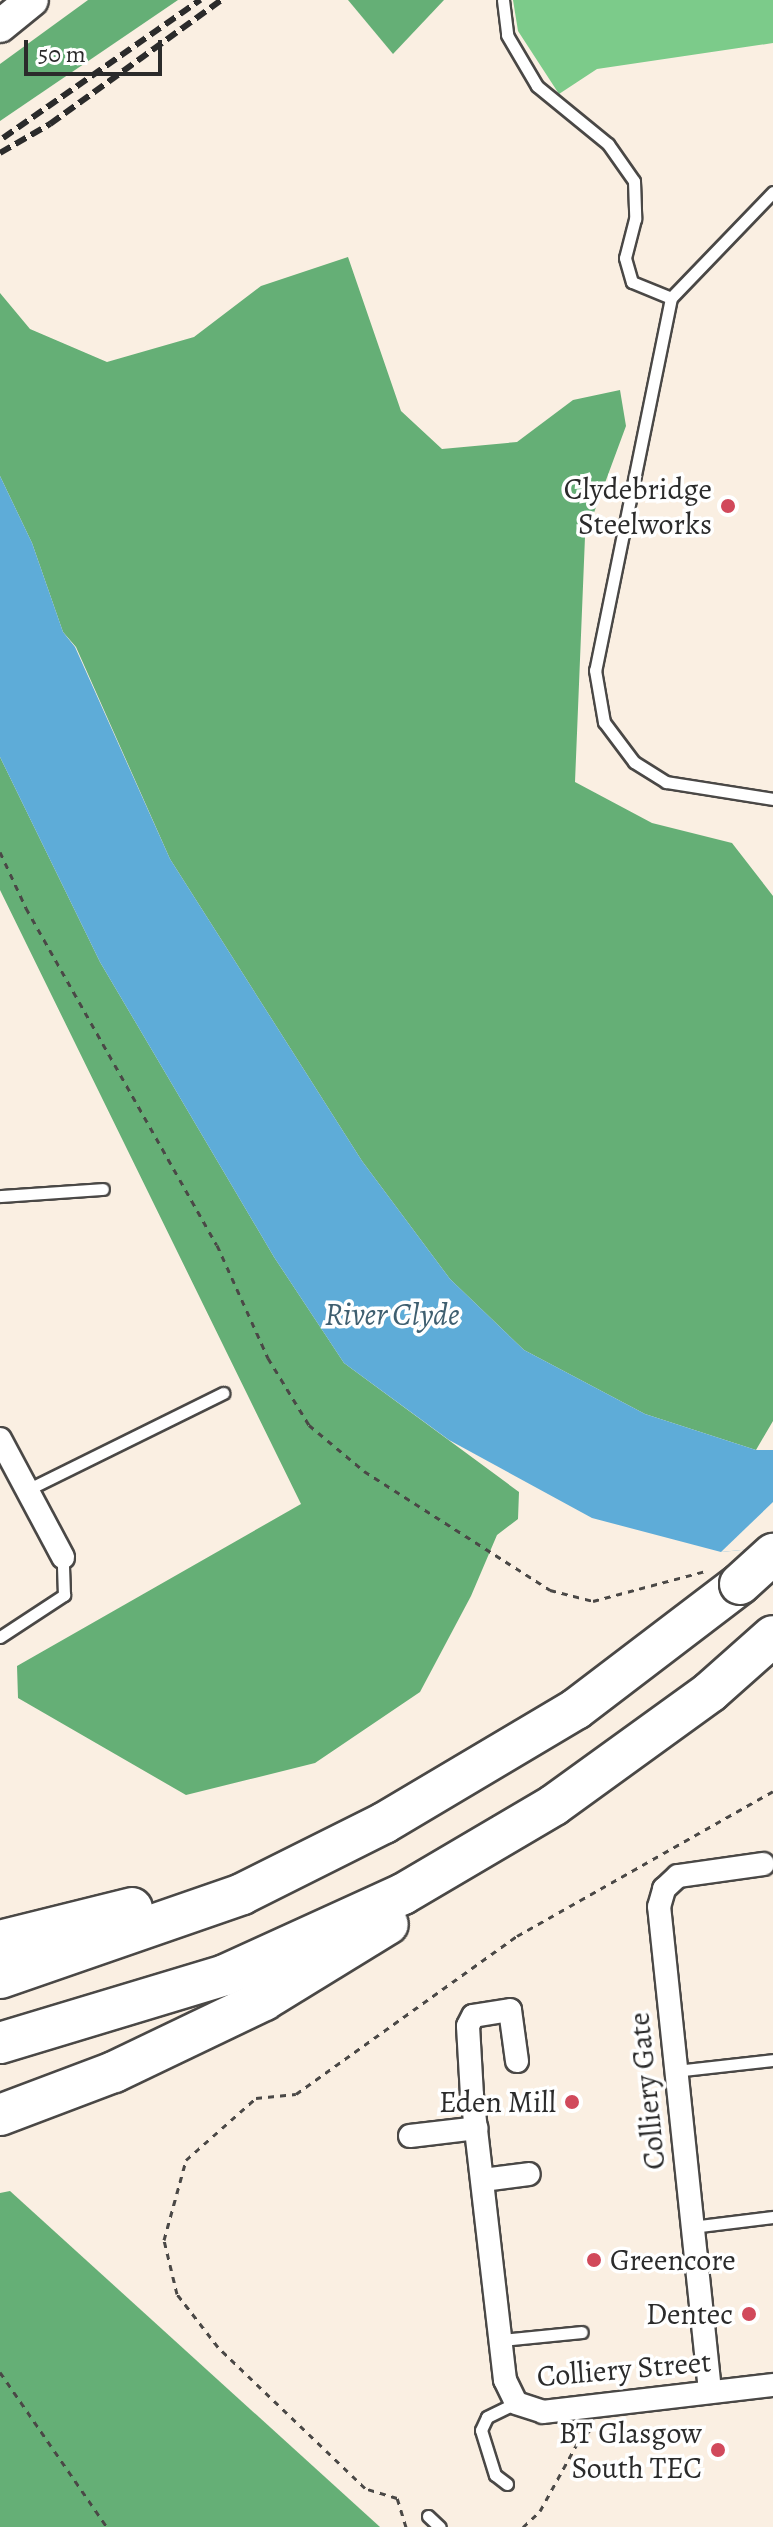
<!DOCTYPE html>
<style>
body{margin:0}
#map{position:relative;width:773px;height:2527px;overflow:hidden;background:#faefe2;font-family:Alegreya,serif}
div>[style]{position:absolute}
.green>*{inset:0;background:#7ccb8a}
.forest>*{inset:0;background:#65af76}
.water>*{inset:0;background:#5eacd8}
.pier>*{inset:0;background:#faefe2}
.path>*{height:3px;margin-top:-1.5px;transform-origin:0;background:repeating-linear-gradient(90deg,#4a4846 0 6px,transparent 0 12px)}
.roads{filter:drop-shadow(2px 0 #4a4846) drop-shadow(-2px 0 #4a4846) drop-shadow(0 2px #4a4846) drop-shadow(0 -2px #4a4846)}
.lane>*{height:11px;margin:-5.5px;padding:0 5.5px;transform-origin:5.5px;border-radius:5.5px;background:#fff}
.street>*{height:22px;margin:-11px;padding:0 11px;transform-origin:11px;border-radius:11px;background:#fff}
.secondary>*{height:32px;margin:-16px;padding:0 16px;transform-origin:16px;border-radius:16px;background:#fff}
.highway>*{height:40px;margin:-20px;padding:0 20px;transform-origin:20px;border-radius:20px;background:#fff}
.rail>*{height:6px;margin-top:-3px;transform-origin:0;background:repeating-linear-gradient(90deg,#2b2b2b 0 12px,transparent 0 18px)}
.bridges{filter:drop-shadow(2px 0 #4a4846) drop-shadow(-2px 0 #4a4846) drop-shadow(0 2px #4a4846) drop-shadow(0 -2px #4a4846)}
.highway-bridge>*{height:40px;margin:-20px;padding:0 20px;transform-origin:20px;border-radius:20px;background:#fff}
.dots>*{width:22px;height:22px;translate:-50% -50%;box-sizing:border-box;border:4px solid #fff;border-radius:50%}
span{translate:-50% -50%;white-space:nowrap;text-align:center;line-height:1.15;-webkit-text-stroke:7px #fff;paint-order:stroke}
.poi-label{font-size:30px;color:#2b2b2b}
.right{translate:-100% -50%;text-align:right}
.left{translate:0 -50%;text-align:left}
.street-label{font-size:30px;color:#2b2b2b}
.water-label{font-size:32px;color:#3f5f70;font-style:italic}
.scale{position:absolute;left:24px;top:40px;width:138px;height:36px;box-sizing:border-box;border:4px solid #2b2b2b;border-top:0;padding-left:10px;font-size:24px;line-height:28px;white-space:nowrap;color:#2b2b2b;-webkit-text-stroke:6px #fff;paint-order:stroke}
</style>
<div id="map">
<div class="green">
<div style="clip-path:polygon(513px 0,773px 0,773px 43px,597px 69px,559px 94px,518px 31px)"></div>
</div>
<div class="forest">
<div style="clip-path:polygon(88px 0,178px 0,0 121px,0 64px)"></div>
<div style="clip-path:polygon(348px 0,444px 0,393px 54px)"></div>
<div style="clip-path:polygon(348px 257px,401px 411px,442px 449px,517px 442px,573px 400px,620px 390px,626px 426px,585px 537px,575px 782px,652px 823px,732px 843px,773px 896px,773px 1421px,756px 1450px,645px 1414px,524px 1350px,450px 1279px,362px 1161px,170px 859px,76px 647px,63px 632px,32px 543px,0 476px,0 293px,30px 329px,107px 362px,194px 337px,261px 286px)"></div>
<div style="clip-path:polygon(0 757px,100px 962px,274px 1257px,344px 1363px,519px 1492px,518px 1519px,497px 1535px,471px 1596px,420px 1692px,315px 1763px,186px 1795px,18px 1698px,17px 1666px,301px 1504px,0 890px)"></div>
<div style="clip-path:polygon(10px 2191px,380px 2527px,0 2527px,0 2193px)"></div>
</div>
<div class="water">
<div style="clip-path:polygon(0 476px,32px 543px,63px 632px,75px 647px,170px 859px,362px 1161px,450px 1279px,524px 1350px,645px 1414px,756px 1450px,773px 1450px,773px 1547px,721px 1552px,592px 1518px,449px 1440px,344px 1363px,274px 1257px,100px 962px,0 757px)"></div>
</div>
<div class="pier">
<div style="clip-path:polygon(773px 1502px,773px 1547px,721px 1552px)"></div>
</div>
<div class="path">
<div style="left:0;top:852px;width:62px;rotate:65.1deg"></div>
<div style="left:26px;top:908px;width:387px;rotate:60.5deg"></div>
<div style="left:217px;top:1245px;width:124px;rotate:65.7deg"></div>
<div style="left:268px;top:1358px;width:79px;rotate:58.5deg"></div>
<div style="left:309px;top:1425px;width:72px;rotate:39.9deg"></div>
<div style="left:364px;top:1471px;width:221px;rotate:32.6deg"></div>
<div style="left:550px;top:1590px;width:44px;rotate:14.3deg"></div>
<div style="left:593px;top:1601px;width:117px;rotate:-14.9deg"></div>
<div style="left:0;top:2372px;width:188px;rotate:55.4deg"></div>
<div style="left:406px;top:2527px;width:30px;rotate:-107deg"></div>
<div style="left:397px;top:2498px;width:34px;rotate:-163deg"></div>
<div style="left:365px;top:2488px;width:204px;rotate:-136.2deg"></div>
<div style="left:218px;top:2347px;width:67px;rotate:-127.7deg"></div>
<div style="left:177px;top:2294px;width:56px;rotate:-103.5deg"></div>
<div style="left:164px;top:2240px;width:83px;rotate:-74.6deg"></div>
<div style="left:186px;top:2160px;width:94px;rotate:-41.5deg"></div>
<div style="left:256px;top:2098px;width:40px;rotate:-5.7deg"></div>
<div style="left:296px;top:2094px;width:272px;rotate:-35.6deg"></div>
<div style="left:517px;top:1936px;width:294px;rotate:-29.5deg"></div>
<div style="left:523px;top:2527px;width:23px;rotate:-43deg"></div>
<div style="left:540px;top:2511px;width:77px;rotate:-61.1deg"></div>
<div style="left:577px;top:2444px;width:22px;rotate:-47deg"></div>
</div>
<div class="roads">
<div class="lane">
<div style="left:503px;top:0;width:35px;rotate:83deg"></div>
<div style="left:507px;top:35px;width:59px;rotate:59.5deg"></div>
<div style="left:537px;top:86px;width:92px;rotate:39.2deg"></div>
<div style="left:608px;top:144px;width:45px;rotate:54.9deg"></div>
<div style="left:634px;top:181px;width:38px;rotate:88deg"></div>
<div style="left:635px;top:219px;width:40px;rotate:104.4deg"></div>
<div style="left:625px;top:258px;width:25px;rotate:74deg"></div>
<div style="left:632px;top:282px;width:42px;rotate:22.3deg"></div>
<div style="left:773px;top:192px;width:147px;rotate:133.9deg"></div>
<div style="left:671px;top:298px;width:380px;rotate:101.5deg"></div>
<div style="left:595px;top:670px;width:53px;rotate:80.2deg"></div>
<div style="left:604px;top:722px;width:50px;rotate:53.1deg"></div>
<div style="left:634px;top:762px;width:38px;rotate:32deg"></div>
<div style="left:666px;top:782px;width:108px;rotate:9deg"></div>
<div style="left:0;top:1196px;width:103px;rotate:-3.9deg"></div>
<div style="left:27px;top:1490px;width:219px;rotate:-26.3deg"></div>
<div style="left:0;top:1637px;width:77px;rotate:-33.3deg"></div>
<div style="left:64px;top:1595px;width:38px;rotate:-92deg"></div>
<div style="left:675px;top:2071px;width:99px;rotate:-6.4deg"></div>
<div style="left:691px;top:2227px;width:83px;rotate:-7deg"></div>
<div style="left:502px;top:2340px;width:80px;rotate:-5.7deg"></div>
<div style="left:507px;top:2484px;width:15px;rotate:-143deg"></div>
<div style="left:495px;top:2475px;width:47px;rotate:-107.3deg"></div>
<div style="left:481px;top:2430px;width:14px;rotate:-65deg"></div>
<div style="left:487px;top:2417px;width:32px;rotate:-26deg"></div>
<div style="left:428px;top:2516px;width:16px;rotate:43deg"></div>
</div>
<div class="street">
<div style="left:0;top:1439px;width:134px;rotate:61.9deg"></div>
<div style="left:517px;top:2061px;width:51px;rotate:-97.8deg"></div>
<div style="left:510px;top:2010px;width:37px;rotate:171deg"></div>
<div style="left:473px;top:2016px;width:11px;rotate:117deg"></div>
<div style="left:468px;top:2026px;width:69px;rotate:86.7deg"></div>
<div style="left:472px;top:2095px;width:287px;rotate:83.4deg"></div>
<div style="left:505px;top:2380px;width:25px;rotate:64deg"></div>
<div style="left:516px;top:2403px;width:28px;rotate:18deg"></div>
<div style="left:543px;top:2412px;width:232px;rotate:-6.7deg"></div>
<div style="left:410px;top:2136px;width:67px;rotate:-6.8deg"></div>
<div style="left:483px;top:2180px;width:46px;rotate:-7.4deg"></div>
<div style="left:710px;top:2391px;width:487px;rotate:-96deg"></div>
<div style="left:659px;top:1907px;width:19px;rotate:-74deg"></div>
<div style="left:664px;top:1889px;width:19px;rotate:-43deg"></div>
<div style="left:678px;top:1876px;width:86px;rotate:-8deg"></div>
</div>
<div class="secondary">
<div style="left:0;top:26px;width:41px;rotate:-39.1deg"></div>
</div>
<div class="highway">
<div style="left:0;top:1941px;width:136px;rotate:-14deg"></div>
<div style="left:0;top:1978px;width:256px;rotate:-19.1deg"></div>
<div style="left:242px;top:1894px;width:159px;rotate:-26.6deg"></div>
<div style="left:384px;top:1823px;width:223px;rotate:-30.7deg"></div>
<div style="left:576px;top:1709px;width:206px;rotate:-37.3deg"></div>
<div style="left:0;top:2043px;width:235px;rotate:-16.8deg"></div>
<div style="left:225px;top:1975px;width:196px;rotate:-24.5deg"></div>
<div style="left:403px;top:1894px;width:175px;rotate:-30.5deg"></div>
<div style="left:554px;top:1805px;width:193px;rotate:-35.9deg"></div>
<div style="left:710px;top:1692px;width:84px;rotate:-41.6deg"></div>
<div style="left:0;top:2115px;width:122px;rotate:-20.7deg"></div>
<div style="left:114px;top:2072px;width:166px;rotate:-25.6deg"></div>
<div style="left:264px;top:2000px;width:145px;rotate:-31.5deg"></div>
</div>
</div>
<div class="rail">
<div style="left:3px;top:138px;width:241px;rotate:-35deg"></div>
<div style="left:0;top:153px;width:58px;rotate:-30.1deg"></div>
<div style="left:50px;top:124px;width:211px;rotate:-35.9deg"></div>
</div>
<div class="bridges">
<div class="highway-bridge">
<div style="left:740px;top:1584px;width:45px;rotate:-42.3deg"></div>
</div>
</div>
<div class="dots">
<div style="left:728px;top:506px;background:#d1495b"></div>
<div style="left:572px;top:2102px;background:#d1495b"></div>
<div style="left:594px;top:2260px;background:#d1495b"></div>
<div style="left:749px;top:2314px;background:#d1495b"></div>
<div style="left:718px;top:2450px;background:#d1495b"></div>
</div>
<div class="poi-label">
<span class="right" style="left:712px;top:506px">Clydebridge<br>Steelworks</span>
<span class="right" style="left:556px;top:2102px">Eden Mill</span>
<span class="left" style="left:610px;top:2260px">Greencore</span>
<span class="right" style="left:733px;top:2314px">Dentec</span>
<span class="right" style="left:702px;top:2450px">BT Glasgow<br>South TEC</span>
</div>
<div class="street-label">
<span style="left:647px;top:2091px;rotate:-96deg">Colliery Gate</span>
<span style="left:624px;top:2369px;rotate:-5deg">Colliery Street</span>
</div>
<div class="water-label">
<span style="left:392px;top:1314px">River Clyde</span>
</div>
<div class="scale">50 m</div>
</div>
